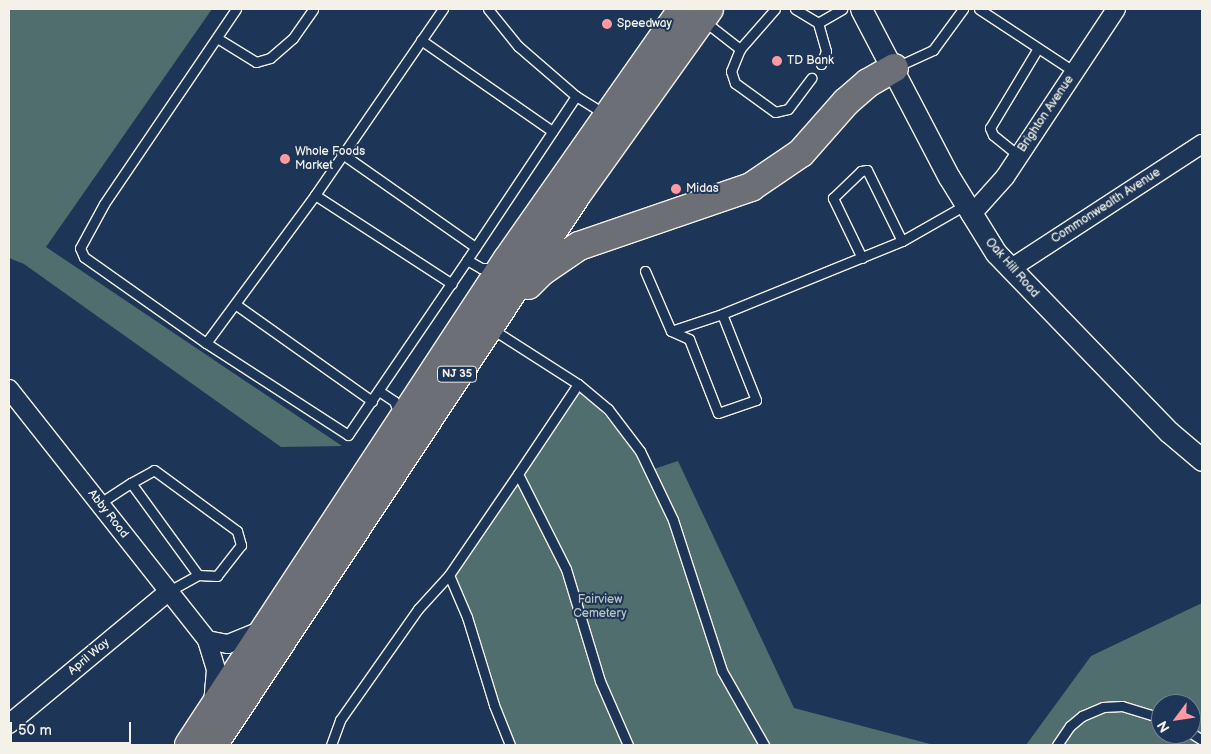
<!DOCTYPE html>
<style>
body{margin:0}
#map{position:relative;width:1211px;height:754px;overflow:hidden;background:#1d3557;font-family:"Balsamiq Sans",sans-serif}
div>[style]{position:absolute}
.green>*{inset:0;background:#4f6e6d}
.roads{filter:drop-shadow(1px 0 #f4f1e8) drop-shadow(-1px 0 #f4f1e8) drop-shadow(0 1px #f4f1e8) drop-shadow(0 -1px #f4f1e8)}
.service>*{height:9px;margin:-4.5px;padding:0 4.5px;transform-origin:4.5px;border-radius:4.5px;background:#1d3557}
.minor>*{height:18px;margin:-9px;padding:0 9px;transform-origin:9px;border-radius:9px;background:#1d3557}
.tertiary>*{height:21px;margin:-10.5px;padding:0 10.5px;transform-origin:10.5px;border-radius:10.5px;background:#1d3557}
.trunk>*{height:28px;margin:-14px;padding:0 14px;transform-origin:14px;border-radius:14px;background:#6c6f75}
.dots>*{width:14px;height:14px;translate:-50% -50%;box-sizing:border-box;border:2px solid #1d3557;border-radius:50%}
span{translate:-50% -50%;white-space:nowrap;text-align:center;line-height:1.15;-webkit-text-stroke:4px #1d3557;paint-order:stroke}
.shield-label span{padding:1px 4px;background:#1d3557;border:1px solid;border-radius:4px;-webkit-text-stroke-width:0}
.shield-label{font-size:11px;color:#f4f1e8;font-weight:700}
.poi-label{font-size:12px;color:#f4f1e8}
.left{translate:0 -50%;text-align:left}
.street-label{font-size:12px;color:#f4f1e8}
.park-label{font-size:12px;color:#bac3bd}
.frame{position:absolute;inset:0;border:10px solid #f4f1e8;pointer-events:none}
.north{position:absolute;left:1151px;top:694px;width:50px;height:50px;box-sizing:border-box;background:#1d3557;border:1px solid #738091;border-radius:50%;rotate:239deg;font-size:14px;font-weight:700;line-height:20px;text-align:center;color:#f4f1e8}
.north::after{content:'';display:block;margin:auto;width:18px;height:22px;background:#ff9aa2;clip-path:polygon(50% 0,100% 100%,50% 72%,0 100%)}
.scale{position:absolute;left:10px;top:722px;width:121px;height:22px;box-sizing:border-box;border:2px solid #f4f1e8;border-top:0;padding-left:6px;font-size:15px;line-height:18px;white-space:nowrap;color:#f4f1e8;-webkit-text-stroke:4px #1d3557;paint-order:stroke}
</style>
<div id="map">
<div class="green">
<div style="clip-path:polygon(9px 9px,212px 9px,46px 247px,342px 446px,281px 447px,24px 264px,9px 258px)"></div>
<div style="clip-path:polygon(575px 380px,651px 470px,678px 461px,794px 708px,934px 745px,510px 745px,445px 572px)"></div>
<div style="clip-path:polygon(evenodd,1202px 603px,1202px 745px,1026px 745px,1091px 656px,1202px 603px,1161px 704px,1191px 704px,1191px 734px,1161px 734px,1161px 704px)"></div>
</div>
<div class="roads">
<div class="service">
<div style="left:236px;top:9px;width:235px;rotate:124.1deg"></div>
<div style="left:104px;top:204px;width:50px;rotate:118.6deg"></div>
<div style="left:80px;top:248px;width:10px;rotate:66deg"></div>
<div style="left:84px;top:257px;width:149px;rotate:35.2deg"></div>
<div style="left:206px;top:343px;width:169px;rotate:32.9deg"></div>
<div style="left:348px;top:435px;width:212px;rotate:-55.8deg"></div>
<div style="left:488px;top:9px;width:48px;rotate:51deg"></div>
<div style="left:518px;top:46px;width:77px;rotate:40.8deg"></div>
<div style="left:576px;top:96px;width:36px;rotate:32deg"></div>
<div style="left:795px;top:9px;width:27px;rotate:31deg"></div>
<div style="left:979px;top:9px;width:115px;rotate:33.3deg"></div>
<div style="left:704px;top:21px;width:46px;rotate:37.9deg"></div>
<div style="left:740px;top:49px;width:53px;rotate:-48.8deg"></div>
<div style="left:818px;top:23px;width:29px;rotate:74deg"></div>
<div style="left:826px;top:51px;width:14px;rotate:111deg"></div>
<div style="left:818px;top:23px;width:28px;rotate:-30deg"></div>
<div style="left:217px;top:38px;width:46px;rotate:31.6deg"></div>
<div style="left:256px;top:62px;width:15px;rotate:-16deg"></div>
<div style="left:270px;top:58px;width:30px;rotate:-41deg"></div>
<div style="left:293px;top:38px;width:35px;rotate:-55deg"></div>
<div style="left:421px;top:40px;width:160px;rotate:34.8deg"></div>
<div style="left:740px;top:49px;width:24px;rotate:112deg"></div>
<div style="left:731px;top:71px;width:13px;rotate:72deg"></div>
<div style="left:735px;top:83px;width:49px;rotate:35.9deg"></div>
<div style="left:775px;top:112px;width:13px;rotate:-13deg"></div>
<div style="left:788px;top:109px;width:39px;rotate:-53deg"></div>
<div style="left:896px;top:67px;width:41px;rotate:-24.7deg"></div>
<div style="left:933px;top:50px;width:51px;rotate:-53.8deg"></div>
<div style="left:341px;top:153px;width:164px;rotate:35deg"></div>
<div style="left:1019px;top:156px;width:33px;rotate:-141deg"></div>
<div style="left:993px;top:135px;width:8px;rotate:-113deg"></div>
<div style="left:990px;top:128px;width:93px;rotate:-59deg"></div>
<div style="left:315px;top:195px;width:163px;rotate:33deg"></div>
<div style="left:862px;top:258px;width:67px;rotate:-115.8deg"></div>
<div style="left:833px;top:198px;width:39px;rotate:-44deg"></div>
<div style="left:861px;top:171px;width:6px;rotate:-9deg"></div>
<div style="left:867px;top:170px;width:79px;rotate:63.8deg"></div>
<div style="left:495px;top:268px;width:14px;rotate:180deg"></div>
<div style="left:481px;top:268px;width:16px;rotate:-150deg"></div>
<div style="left:467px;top:260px;width:197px;rotate:-56.4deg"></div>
<div style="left:645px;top:271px;width:65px;rotate:66.6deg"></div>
<div style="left:671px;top:331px;width:20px;rotate:24deg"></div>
<div style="left:689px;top:339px;width:79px;rotate:68.6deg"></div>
<div style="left:718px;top:413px;width:40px;rotate:-18.9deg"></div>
<div style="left:756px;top:400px;width:92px;rotate:-111.6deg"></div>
<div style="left:722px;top:314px;width:194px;rotate:-22.1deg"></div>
<div style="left:902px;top:241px;width:73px;rotate:-29.7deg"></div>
<div style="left:235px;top:304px;width:168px;rotate:35.3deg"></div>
<div style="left:492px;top:329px;width:102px;rotate:32.6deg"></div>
<div style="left:578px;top:384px;width:39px;rotate:40deg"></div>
<div style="left:608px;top:409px;width:53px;rotate:52.7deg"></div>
<div style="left:640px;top:451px;width:76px;rotate:64.4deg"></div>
<div style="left:673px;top:520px;width:159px;rotate:72deg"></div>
<div style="left:722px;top:671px;width:85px;rotate:60.4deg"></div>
<div style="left:671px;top:331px;width:54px;rotate:-18.4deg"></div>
<div style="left:206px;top:343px;width:184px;rotate:-53.6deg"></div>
<div style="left:315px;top:195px;width:226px;rotate:-55.5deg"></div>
<div style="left:578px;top:384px;width:108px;rotate:123.7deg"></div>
<div style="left:518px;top:474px;width:106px;rotate:63.2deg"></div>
<div style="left:566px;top:569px;width:117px;rotate:73.1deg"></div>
<div style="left:600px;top:681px;width:70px;rotate:66.4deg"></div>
<div style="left:379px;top:391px;width:18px;rotate:34deg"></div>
<div style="left:394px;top:401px;width:14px;rotate:69deg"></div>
<div style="left:131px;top:483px;width:26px;rotate:-29deg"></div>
<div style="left:154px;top:470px;width:103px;rotate:36.3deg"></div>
<div style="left:237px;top:531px;width:15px;rotate:74deg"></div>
<div style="left:241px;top:545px;width:39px;rotate:128deg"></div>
<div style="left:217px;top:576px;width:19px;rotate:-177deg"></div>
<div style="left:100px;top:503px;width:37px;rotate:-33deg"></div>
<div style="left:131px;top:483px;width:114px;rotate:53.9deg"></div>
<div style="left:198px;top:575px;width:33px;rotate:151deg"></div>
<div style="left:449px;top:575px;width:46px;rotate:66.8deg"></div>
<div style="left:467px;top:617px;width:92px;rotate:72.9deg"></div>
<div style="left:494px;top:705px;width:43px;rotate:68.2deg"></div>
<div style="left:1191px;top:733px;width:13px;rotate:32deg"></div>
<div style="left:331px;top:745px;width:27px;rotate:-70deg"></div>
<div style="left:340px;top:720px;width:136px;rotate:-54.9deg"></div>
<div style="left:418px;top:609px;width:46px;rotate:-47.6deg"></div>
<div style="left:449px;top:575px;width:122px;rotate:-55.7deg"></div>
<div style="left:1057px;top:745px;width:23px;rotate:-56deg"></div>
<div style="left:1070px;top:726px;width:16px;rotate:-40deg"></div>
<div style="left:1082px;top:716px;width:23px;rotate:-23deg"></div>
<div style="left:1103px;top:707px;width:19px;rotate:-3deg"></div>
<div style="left:1122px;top:706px;width:41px;rotate:17.1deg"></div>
</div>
<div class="minor">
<div style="left:971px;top:215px;width:51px;rotate:-48.2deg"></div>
<div style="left:1005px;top:177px;width:201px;rotate:-56.5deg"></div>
<div style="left:1010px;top:269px;width:229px;rotate:-33.1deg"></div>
<div style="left:9px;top:389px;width:320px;rotate:51.7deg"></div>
<div style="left:207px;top:640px;width:31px;rotate:73deg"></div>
<div style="left:216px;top:670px;width:34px;rotate:95deg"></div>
<div style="left:207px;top:640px;width:21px;rotate:11deg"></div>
<div style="left:228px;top:644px;width:35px;rotate:-22deg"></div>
<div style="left:9px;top:724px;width:208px;rotate:-39.7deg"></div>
</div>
<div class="tertiary">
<div style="left:861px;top:9px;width:190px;rotate:62.4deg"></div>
<div style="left:949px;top:177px;width:89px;rotate:58.3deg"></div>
<div style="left:996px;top:253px;width:249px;rotate:46deg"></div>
<div style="left:1169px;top:432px;width:43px;rotate:40.3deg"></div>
</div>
<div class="trunk">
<div style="left:528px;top:285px;width:18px;rotate:-45deg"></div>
<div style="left:541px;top:272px;width:46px;rotate:-34.4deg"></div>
<div style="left:579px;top:246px;width:182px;rotate:-18.9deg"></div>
<div style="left:751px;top:187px;width:60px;rotate:-34.2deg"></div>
<div style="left:801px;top:153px;width:68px;rotate:-48.6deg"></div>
<div style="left:846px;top:102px;width:29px;rotate:-41deg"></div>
<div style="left:868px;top:83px;width:30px;rotate:-30deg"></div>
<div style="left:189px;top:745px;width:580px;rotate:-56.75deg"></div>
<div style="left:507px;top:260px;width:307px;rotate:-55deg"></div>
<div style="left:213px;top:745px;width:660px;rotate:-56.55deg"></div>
<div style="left:577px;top:194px;width:227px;rotate:-54.5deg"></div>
</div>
</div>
<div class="dots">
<div style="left:607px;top:24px;background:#ff9aa2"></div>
<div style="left:777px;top:61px;background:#ff9aa2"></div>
<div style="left:285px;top:159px;background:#ff9aa2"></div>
<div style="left:676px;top:189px;background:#ff9aa2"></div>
</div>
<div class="shield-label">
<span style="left:457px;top:374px">NJ 35</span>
</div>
<div class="poi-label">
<span class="left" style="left:617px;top:24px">Speedway</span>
<span class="left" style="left:787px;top:61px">TD Bank</span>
<span class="left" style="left:295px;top:159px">Whole Foods<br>Market</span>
<span class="left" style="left:686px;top:189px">Midas</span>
</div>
<div class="street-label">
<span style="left:1046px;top:114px;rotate:-56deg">Brighton Avenue</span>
<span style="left:1106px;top:206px;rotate:-33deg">Commonwealth Avenue</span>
<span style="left:1012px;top:268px;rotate:49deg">Oak Hill Road</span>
<span style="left:108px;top:514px;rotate:52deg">Abby Road</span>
<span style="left:89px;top:657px;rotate:-40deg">April Way</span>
</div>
<div class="park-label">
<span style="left:600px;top:607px">Fairview<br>Cemetery</span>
</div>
<div class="frame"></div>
<div class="north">N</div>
<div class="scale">50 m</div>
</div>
